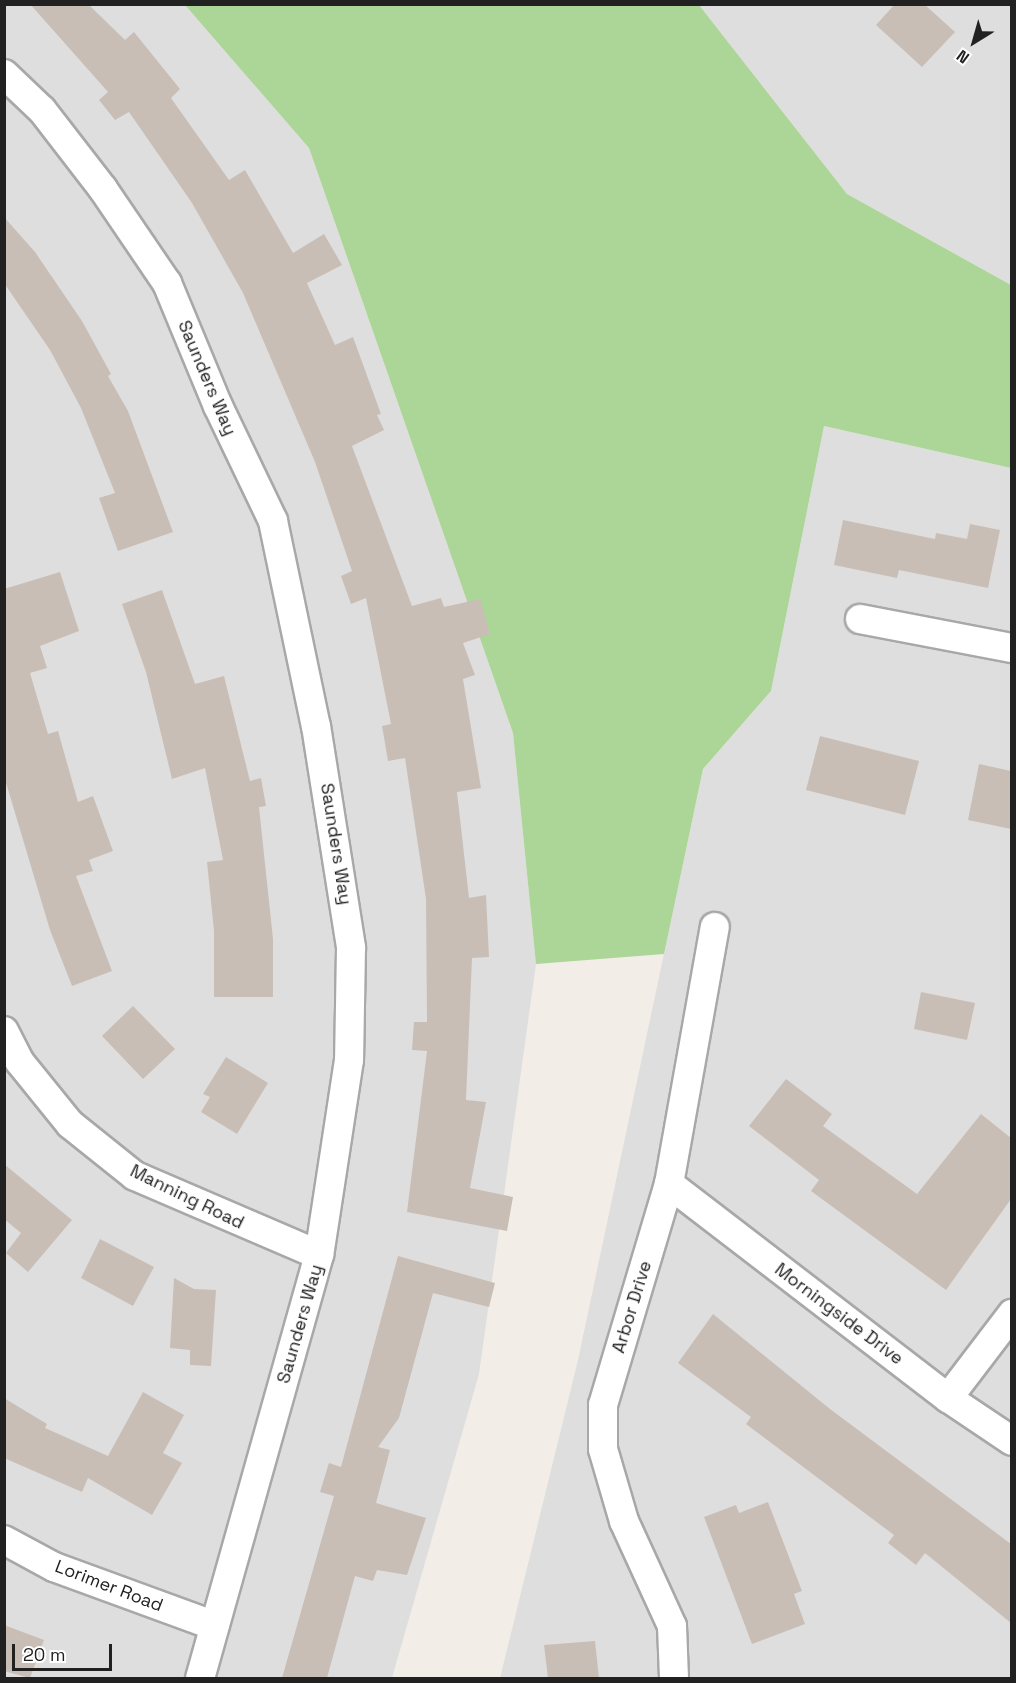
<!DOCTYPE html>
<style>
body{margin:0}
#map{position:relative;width:1016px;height:1683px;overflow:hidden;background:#f2eee7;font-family:"Space Grotesk",sans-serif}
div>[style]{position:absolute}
.residential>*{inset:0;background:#dfdede}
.forest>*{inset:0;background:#acd598}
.building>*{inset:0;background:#c8beb6}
.roads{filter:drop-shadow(2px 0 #a8a8a8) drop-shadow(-2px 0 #a8a8a8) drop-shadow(0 2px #a8a8a8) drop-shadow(0 -2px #a8a8a8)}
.minor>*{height:28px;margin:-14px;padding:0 14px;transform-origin:14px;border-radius:14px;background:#fff}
span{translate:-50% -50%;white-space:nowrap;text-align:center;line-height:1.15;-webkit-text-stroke:6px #fff;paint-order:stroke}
.street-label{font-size:18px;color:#212121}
.frame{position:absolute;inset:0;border:6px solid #212121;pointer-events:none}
.north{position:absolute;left:944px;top:12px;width:60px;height:60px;-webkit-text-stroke:4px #fff;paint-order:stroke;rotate:217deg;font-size:16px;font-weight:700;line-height:24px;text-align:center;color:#212121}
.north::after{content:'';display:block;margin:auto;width:21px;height:27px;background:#212121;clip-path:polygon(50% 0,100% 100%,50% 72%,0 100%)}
.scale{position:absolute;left:12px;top:1644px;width:100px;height:27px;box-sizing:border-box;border:3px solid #212121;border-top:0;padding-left:8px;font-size:18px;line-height:21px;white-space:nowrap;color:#212121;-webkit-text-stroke:4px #fff;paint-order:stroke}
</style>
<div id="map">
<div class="residential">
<div style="clip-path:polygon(5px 5px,185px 5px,309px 148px,513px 733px,536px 964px,479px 1374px,392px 1678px,5px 1678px)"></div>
<div style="clip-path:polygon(699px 5px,1011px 5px,1011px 285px,847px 194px)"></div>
<div style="clip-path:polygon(824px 426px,1011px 468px,1011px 1678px,500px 1678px,578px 1360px,703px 769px,771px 691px)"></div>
</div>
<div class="forest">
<div style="clip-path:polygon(185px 5px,699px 5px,847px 194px,1011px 285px,1011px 468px,824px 426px,771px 691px,703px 769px,664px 954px,536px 964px,513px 733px,309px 148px)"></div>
</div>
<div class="building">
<div style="clip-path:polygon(30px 4px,88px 4px,125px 40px,134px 32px,180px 89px,171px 98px,229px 180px,245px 170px,293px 253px,324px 234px,342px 265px,307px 283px,335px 345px,353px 337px,381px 414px,377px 415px,384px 430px,352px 446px,412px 606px,441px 598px,444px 607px,480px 599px,490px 634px,463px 643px,475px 675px,463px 679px,481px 788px,457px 792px,469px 898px,486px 895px,489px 957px,472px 958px,466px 1100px,486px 1102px,470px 1188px,513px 1197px,507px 1231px,407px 1212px,427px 1051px,412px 1050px,414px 1022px,427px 1022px,426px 899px,405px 758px,388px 761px,382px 726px,391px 724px,366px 598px,351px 604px,341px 576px,352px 571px,315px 462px,243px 293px,192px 203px,129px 112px,115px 120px,99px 100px,108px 92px)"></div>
<div style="clip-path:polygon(895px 4px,924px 4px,955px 32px,922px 67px,876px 25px)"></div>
<div style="clip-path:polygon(4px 217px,35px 252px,82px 321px,111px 374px,108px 376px,128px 411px,173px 532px,118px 551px,99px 498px,115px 493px,81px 408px,50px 350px,4px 283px)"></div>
<div style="clip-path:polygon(843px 520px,935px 539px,936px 533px,967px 539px,970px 524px,1000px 530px,988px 588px,899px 570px,897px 578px,834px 565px)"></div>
<div style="clip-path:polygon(60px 572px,79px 631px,40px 646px,47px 668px,30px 673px,48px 734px,58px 731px,78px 802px,93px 796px,113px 851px,89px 860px,93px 871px,76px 876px,112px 971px,72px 986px,50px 930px,4px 776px,4px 589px)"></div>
<div style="clip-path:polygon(162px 590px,195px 684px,224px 676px,250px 781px,261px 778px,266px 806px,259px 807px,273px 939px,273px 997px,214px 997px,214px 931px,207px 862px,223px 860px,205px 768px,172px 779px,146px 672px,122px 604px)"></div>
<div style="clip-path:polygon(820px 736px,919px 761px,905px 815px,806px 790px)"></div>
<div style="clip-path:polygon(979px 764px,1011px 771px,1011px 829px,968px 820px)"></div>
<div style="clip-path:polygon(921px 992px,975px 1003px,967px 1040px,914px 1029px)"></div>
<div style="clip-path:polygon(133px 1006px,175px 1049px,143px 1079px,102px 1036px)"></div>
<div style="clip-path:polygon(226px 1057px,268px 1083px,237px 1134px,201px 1112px,210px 1097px,203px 1094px)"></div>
<div style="clip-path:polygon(786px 1079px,832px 1114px,823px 1126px,917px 1194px,981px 1114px,1011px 1138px,1011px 1199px,946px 1290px,811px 1191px,819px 1180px,749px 1126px)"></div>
<div style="clip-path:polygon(4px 1164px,72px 1220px,28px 1272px,6px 1253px,21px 1233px,4px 1219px)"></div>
<div style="clip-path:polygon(100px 1239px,154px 1267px,133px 1306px,81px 1278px)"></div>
<div style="clip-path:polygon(398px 1256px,495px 1283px,489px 1307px,433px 1293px,399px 1418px,378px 1447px,390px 1450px,376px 1503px,426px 1518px,407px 1575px,377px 1570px,373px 1581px,355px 1576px,327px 1678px,282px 1678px,334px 1496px,320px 1492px,329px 1463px,341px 1467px)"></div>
<div style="clip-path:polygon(174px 1278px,194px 1289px,216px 1290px,211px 1366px,190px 1365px,190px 1350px,170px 1348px)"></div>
<div style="clip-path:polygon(713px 1314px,830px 1409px,1011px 1544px,1011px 1623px,925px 1553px,916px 1565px,888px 1543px,894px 1535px,746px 1424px,751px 1417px,678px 1363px)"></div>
<div style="clip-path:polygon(143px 1392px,184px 1415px,163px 1453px,182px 1463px,152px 1515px,88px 1478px,82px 1492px,4px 1458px,4px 1398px,47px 1424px,45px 1428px,108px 1456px)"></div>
<div style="clip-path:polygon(768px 1502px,802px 1591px,794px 1594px,805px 1624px,752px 1644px,704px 1517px,736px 1505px,739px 1513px)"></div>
<div style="clip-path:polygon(4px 1625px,44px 1640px,30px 1678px,4px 1671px)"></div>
<div style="clip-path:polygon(595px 1641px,599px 1678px,548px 1678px,544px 1645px)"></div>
</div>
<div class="roads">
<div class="minor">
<div style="left:4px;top:74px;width:52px;rotate:43.5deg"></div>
<div style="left:42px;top:110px;width:100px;rotate:52.3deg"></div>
<div style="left:103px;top:189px;width:114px;rotate:55.8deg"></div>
<div style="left:167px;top:283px;width:133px;rotate:67.5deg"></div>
<div style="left:218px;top:406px;width:127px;rotate:64.4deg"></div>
<div style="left:273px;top:521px;width:209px;rotate:78.2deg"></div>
<div style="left:316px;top:726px;width:225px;rotate:81deg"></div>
<div style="left:351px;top:948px;width:112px;rotate:91deg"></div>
<div style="left:349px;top:1060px;width:197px;rotate:98.7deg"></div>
<div style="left:319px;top:1255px;width:439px;rotate:105.7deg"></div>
<div style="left:860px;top:619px;width:155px;rotate:10.8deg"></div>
<div style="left:4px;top:1031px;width:34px;rotate:63deg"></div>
<div style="left:19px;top:1061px;width:81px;rotate:51deg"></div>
<div style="left:70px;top:1124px;width:83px;rotate:38.7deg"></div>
<div style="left:135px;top:1176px;width:200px;rotate:23.2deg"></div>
<div style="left:669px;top:1184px;width:352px;rotate:37.5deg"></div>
<div style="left:948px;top:1398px;width:77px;rotate:33.9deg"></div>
<div style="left:948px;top:1398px;width:106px;rotate:-52.7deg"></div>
<div style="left:4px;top:1540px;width:57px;rotate:28.4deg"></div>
<div style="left:54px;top:1567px;width:171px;rotate:20.1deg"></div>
<div style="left:674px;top:1678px;width:52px;rotate:-92.2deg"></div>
<div style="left:672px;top:1626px;width:115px;rotate:-114.6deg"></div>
<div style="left:624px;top:1521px;width:75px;rotate:-106.3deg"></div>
<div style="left:603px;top:1449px;width:44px;rotate:-90deg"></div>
<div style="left:603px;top:1405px;width:231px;rotate:-73.4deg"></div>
<div style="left:669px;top:1184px;width:261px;rotate:-79.9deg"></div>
</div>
</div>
<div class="street-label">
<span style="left:207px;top:378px;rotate:67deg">Saunders Way</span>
<span style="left:336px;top:844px;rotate:81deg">Saunders Way</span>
<span style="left:187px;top:1197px;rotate:26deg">Manning Road</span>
<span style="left:632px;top:1307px;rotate:-73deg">Arbor Drive</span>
<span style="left:839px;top:1314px;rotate:37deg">Morningside Drive</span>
<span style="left:300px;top:1324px;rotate:-74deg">Saunders Way</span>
<span style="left:109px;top:1586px;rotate:21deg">Lorimer Road</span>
</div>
<div class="frame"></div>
<div class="north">N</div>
<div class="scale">20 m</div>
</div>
